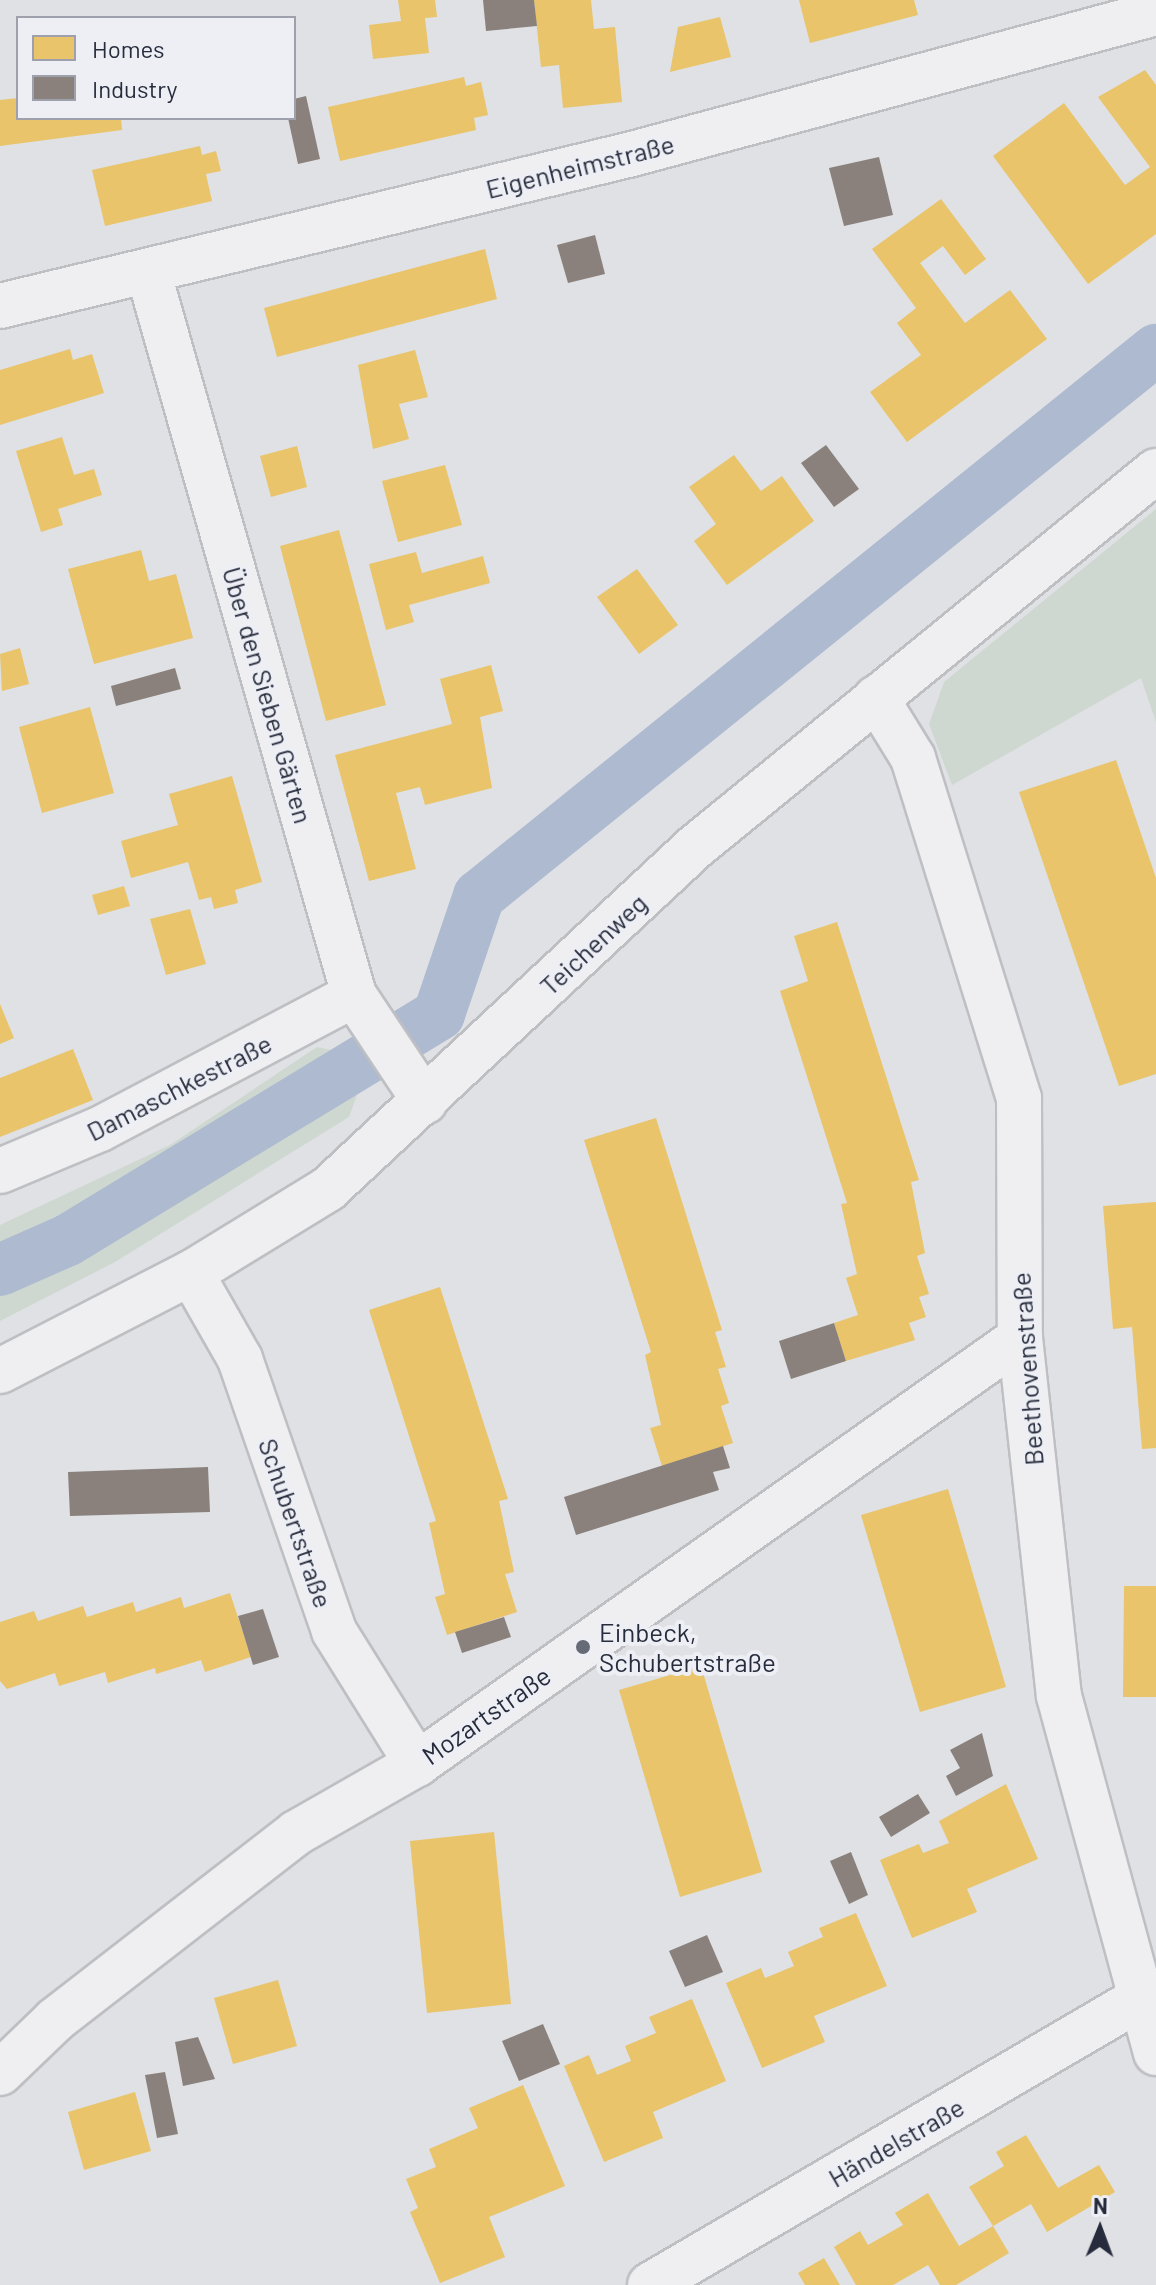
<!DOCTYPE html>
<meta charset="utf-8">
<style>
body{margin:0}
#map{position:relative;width:1156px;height:2285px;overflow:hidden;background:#dfe1e5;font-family:Barlow,sans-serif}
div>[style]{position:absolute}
.green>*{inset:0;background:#ced8d0}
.homes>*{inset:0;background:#e9c46a}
.industry>*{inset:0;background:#8a817c}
.canal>*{height:52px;margin:-26px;padding:0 26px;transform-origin:26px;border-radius:26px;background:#aebad0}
.roads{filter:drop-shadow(2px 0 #bebfc3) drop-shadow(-2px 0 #bebfc3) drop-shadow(0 2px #bebfc3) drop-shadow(0 -2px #bebfc3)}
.minor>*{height:44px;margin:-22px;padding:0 22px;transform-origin:22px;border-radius:22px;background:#efeff1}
.dots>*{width:22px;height:22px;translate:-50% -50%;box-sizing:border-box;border:4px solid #edeff5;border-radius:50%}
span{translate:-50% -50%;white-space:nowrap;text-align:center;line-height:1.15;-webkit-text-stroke:8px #edeff5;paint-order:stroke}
.street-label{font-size:26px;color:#272c3d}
.poi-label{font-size:26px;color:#272c3d}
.left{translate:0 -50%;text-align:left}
.legend{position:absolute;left:16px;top:16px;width:280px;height:104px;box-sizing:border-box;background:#edeff5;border:2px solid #9ea1ab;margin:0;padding:10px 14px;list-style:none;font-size:24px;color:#272c3d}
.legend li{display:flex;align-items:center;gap:16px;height:40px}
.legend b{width:40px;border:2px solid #9ea1ab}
.north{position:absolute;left:1060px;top:2189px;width:80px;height:80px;-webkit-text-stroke:6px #edeff5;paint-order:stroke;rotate:1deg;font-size:22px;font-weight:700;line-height:32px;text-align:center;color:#272c3d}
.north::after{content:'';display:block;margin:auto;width:28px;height:36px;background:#272c3d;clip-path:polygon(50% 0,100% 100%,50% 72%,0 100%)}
</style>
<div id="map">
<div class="green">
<div style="clip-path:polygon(1156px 509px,1156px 722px,1141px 678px,952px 785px,929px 724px,944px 682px)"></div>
<div style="clip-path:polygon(317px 1047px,331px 1050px,358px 1092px,349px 1117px,115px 1262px,0 1321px,0 1225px,170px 1145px)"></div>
</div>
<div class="homes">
<div style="clip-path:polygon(398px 0,435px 0,437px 17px,425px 18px,429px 53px,373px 59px,369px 25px,401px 21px)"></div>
<div style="clip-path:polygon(534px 0,591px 0,594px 29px,615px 27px,622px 102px,563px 108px,559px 65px,541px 67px)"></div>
<div style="clip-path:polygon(799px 0,914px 0,918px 15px,810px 43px)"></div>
<div style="clip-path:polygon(720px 17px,731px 57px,670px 72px,678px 27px)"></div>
<div style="clip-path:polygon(1145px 70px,1156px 85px,1156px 234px,1088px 284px,993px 156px,1064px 103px,1125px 185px,1150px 167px,1098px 97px)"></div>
<div style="clip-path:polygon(464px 77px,466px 86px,481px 82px,488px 115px,474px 118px,476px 130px,340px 161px,328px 107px)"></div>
<div style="clip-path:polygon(18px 98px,18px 118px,121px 118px,122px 130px,0 146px,0 100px)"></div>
<div style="clip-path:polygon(200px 146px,202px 155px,216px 151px,221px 171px,206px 174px,212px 201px,105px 226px,92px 170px)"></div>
<div style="clip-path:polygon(941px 199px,986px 259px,965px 275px,943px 246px,920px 263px,965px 323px,1010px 290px,1047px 339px,907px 442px,870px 392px,921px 355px,897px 323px,916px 308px,872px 249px)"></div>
<div style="clip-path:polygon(485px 249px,497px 299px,277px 357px,264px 308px)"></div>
<div style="clip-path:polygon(70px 349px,73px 360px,92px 354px,104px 393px,0 425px,0 370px)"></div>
<div style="clip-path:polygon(415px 350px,428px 397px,399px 404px,409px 439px,373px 449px,358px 365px)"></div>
<div style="clip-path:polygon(62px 437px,74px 475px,94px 469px,102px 495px,58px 509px,63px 525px,41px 532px,16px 451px)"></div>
<div style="clip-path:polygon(297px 446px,307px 487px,271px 497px,260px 456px)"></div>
<div style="clip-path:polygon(734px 455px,761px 491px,782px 476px,814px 521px,727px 585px,694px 541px,716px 524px,689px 487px)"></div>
<div style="clip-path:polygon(445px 465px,462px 525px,398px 542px,382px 481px)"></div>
<div style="clip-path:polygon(339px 530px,386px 705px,326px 721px,280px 546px)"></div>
<div style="clip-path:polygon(141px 550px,149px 581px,176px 574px,193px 638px,94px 664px,68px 569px)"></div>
<div style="clip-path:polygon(416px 552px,422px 573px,483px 556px,490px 583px,409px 605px,414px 622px,386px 630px,369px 564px)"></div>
<div style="clip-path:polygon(637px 569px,678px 625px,639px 654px,597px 597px)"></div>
<div style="clip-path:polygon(20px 648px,29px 684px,2px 691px,0 654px)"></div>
<div style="clip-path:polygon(491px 665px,503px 711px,480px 717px,492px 788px,425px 805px,420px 787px,396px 793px,416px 869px,369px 881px,335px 755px,452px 724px,440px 679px)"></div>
<div style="clip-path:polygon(90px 707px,114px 793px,42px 813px,19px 727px)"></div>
<div style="clip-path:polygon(1116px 760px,1156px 878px,1156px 1074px,1119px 1086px,1019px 792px)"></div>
<div style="clip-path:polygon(232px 776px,262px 882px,235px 890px,238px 903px,214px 909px,211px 897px,199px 900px,188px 862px,131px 878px,121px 841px,178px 825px,169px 794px)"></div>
<div style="clip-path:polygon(124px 886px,130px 906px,98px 915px,92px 895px)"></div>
<div style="clip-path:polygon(190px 909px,206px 964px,166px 975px,150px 919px)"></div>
<div style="clip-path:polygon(837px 922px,919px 1180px,911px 1182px,925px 1253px,917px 1256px,929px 1294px,919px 1297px,926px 1317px,909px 1323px,915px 1340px,846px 1361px,834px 1323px,858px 1315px,846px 1278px,857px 1274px,841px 1204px,847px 1203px,780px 991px,808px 981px,794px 936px)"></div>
<div style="clip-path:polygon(0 1004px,14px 1038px,0 1044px)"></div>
<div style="clip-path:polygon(73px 1049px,93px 1100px,0 1137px,0 1078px)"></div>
<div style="clip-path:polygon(656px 1118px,722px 1330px,715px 1332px,726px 1367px,718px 1369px,729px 1403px,721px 1406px,733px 1443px,662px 1466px,650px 1428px,661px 1425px,645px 1355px,651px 1352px,584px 1140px)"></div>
<div style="clip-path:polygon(1156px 1202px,1156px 1448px,1142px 1449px,1132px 1327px,1113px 1329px,1103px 1206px)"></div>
<div style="clip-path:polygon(440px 1287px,508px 1499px,499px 1501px,514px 1572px,505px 1574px,517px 1612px,447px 1635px,435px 1597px,445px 1594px,429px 1523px,436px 1521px,369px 1310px)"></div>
<div style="clip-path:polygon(948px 1489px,1006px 1687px,920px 1712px,861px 1515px)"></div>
<div style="clip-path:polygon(1124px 1586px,1156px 1586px,1156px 1697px,1123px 1697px)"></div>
<div style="clip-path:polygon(230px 1593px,251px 1657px,205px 1672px,201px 1660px,156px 1674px,155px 1668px,108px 1683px,105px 1672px,59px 1686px,55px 1673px,7px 1689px,0 1681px,0 1622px,34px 1611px,38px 1621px,83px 1606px,87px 1617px,133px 1602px,136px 1612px,181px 1597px,184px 1608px)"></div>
<div style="clip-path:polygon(701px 1666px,762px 1872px,680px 1897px,619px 1690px)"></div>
<div style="clip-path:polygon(1006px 1784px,1038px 1859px,967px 1889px,977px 1912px,912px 1938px,880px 1860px,919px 1844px,923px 1853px,949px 1843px,939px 1821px)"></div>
<div style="clip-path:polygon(494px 1832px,511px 2004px,427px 2013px,410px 1841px)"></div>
<div style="clip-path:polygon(856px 1913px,887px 1986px,814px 2016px,825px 2042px,762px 2068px,726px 1983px,761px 1968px,765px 1978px,794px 1966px,788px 1952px,823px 1937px,819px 1928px)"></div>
<div style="clip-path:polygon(278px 1980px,297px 2046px,233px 2064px,214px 1998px)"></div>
<div style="clip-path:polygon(692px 1999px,726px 2081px,653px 2112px,663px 2138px,604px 2162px,564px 2066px,589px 2055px,597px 2075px,631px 2061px,625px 2046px,656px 2033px,649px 2017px)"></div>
<div style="clip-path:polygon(523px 2085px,565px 2186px,489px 2217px,505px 2257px,440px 2283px,410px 2212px,418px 2208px,406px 2179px,436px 2167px,429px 2149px,478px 2128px,469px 2108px)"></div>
<div style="clip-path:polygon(135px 2092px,151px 2151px,84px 2170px,68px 2112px)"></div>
<div style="clip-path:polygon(1026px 2135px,1058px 2188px,1099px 2165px,1115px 2192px,1047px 2232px,1031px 2204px,993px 2226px,969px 2187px,1004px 2166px,996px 2152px)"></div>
<div style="clip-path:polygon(928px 2193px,959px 2246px,993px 2226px,1009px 2253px,956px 2285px,940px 2285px,928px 2265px,893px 2285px,856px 2285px,834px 2247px,860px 2231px,868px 2245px,903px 2225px,895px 2213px)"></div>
<div style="clip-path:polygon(824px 2258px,840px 2285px,805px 2285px,798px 2273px)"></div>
</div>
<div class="industry">
<div style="clip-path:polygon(483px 0,534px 0,537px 26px,486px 31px)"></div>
<div style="clip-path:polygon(306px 96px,320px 159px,298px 164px,288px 118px,294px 118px,294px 99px)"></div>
<div style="clip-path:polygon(879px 157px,893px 215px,844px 226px,829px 168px)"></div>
<div style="clip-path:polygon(595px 235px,605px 274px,568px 283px,557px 245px)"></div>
<div style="clip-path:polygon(826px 445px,859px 489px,834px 507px,801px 463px)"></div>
<div style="clip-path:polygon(175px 668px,181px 689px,116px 706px,111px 686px)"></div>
<div style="clip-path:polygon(834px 1323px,846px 1361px,791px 1379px,779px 1341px)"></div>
<div style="clip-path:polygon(723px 1446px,730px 1468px,713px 1472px,719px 1490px,576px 1535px,564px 1497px)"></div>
<div style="clip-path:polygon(208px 1467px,210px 1512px,70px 1516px,68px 1472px)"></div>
<div style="clip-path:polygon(263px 1609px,279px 1657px,253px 1665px,238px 1616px)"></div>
<div style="clip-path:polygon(504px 1617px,511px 1637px,462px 1653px,455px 1632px)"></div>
<div style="clip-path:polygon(982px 1733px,993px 1776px,956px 1796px,946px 1776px,960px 1768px,950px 1750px)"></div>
<div style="clip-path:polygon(918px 1794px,930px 1813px,891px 1837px,879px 1817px)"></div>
<div style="clip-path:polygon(851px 1852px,868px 1895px,849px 1904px,830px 1861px)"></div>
<div style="clip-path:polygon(707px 1935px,723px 1972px,685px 1987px,669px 1951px)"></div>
<div style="clip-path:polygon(543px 2024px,560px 2064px,519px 2081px,502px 2041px)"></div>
<div style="clip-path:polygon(198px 2037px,215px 2079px,183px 2086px,175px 2042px)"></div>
<div style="clip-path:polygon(165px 2072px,178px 2134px,157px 2138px,145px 2075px)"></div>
</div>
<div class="canal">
<div style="left:0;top:1270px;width:74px;rotate:-23.8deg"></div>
<div style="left:68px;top:1240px;width:434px;rotate:-31.3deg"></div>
<div style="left:439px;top:1014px;width:125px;rotate:-71.3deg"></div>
<div style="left:479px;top:896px;width:870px;rotate:-38.89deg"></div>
</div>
<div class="roads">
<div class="minor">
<div style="left:148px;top:271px;width:753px;rotate:74.12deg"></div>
<div style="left:354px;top:995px;width:128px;rotate:56.4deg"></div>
<div style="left:0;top:306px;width:650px;rotate:-13.52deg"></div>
<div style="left:632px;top:154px;width:543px;rotate:-15.06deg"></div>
<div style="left:876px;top:698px;width:70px;rotate:58.3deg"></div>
<div style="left:913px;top:758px;width:356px;rotate:72.7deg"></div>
<div style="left:1019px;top:1098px;width:240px;rotate:89.8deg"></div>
<div style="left:1020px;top:1338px;width:360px;rotate:83.8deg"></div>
<div style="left:1059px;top:1696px;width:370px;rotate:74.8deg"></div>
<div style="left:0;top:1171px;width:108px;rotate:-22.8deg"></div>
<div style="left:100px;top:1129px;width:287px;rotate:-27.8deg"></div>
<div style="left:191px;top:1273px;width:99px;rotate:60.3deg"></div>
<div style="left:240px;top:1359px;width:288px;rotate:70.9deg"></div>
<div style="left:334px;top:1631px;width:157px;rotate:58deg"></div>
<div style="left:0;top:1371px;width:215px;rotate:-27.2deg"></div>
<div style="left:191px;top:1273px;width:161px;rotate:-31.5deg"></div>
<div style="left:328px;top:1189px;width:502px;rotate:-42.98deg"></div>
<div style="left:695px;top:847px;width:595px;rotate:-39.2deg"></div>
<div style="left:0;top:2073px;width:76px;rotate:-43.9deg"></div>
<div style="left:55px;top:2020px;width:305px;rotate:-37.8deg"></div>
<div style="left:296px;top:1833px;width:139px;rotate:-29.7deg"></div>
<div style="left:417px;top:1764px;width:738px;rotate:-35.24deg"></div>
<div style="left:650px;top:2285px;width:569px;rotate:-30.31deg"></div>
</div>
</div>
<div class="dots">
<div style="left:583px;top:1647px;background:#676b78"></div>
</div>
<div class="street-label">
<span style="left:580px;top:166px;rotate:-14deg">Eigenheimstraße</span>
<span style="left:268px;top:695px;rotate:74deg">Über den Sieben Gärten</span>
<span style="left:593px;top:944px;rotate:-43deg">Teichenweg</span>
<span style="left:179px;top:1087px;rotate:-27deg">Damaschkestraße</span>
<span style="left:1027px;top:1369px;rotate:-94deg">Beethovenstraße</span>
<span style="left:296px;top:1523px;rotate:71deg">Schubertstraße</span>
<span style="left:486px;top:1715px;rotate:-35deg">Mozartstraße</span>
<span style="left:896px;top:2142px;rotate:-30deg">Händelstraße</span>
</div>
<div class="poi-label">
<span class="left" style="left:599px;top:1647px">Einbeck,<br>Schubertstraße</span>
</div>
<ul class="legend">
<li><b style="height:22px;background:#e9c46a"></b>Homes</li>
<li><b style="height:22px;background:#8a817c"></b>Industry</li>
</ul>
<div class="north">N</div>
</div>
